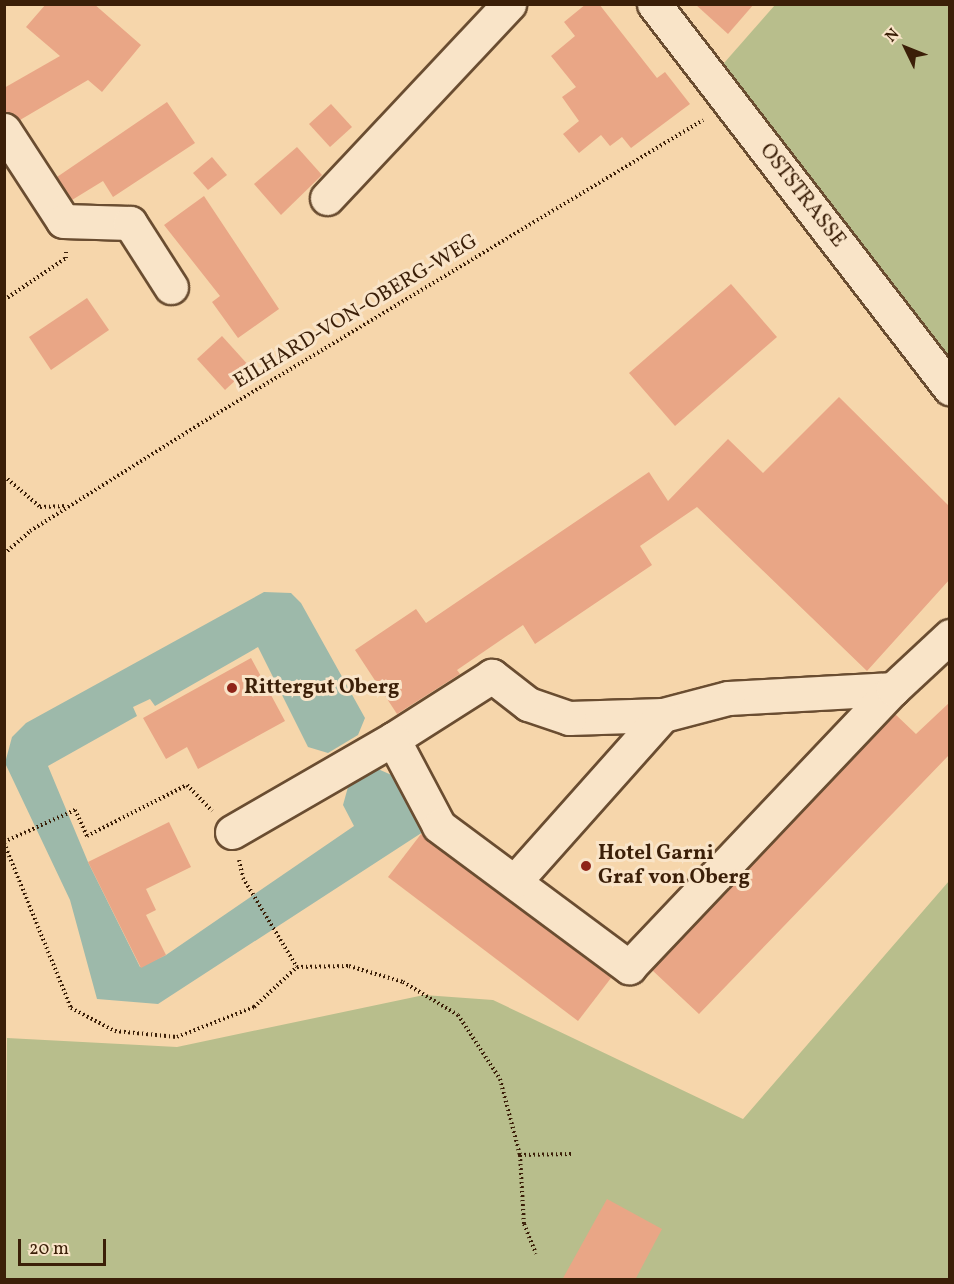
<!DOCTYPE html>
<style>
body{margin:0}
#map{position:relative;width:954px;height:1284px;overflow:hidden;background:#f6d6ab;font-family:Vollkorn,serif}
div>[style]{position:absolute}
.green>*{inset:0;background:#b8be8c}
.water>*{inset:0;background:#9db9aa}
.building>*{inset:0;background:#e9a686}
.path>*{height:4px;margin-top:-2px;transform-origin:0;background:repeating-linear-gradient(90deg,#3b1f08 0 1.5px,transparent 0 4.5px)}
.roads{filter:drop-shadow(2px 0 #6a4d31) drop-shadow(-2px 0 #6a4d31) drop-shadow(0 2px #6a4d31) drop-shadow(0 -2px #6a4d31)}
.minor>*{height:33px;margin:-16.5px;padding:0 16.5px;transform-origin:16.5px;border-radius:16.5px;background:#f9e4c8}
.dots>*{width:16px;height:16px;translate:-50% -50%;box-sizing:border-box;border:3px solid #f9e4c8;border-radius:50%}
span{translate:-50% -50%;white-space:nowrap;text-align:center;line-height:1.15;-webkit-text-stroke:6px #f9e4c8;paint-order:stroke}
.street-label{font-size:21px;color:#3b1f08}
.poi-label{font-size:21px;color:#3b1f08;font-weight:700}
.left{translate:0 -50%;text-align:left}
.frame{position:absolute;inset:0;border:6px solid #3b1f08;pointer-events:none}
.north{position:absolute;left:876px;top:18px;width:60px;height:60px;-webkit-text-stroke:4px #f9e4c8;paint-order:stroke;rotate:313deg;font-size:16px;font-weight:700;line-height:24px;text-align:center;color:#3b1f08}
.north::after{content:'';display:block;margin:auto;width:21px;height:27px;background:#3b1f08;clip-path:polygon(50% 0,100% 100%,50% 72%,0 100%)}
.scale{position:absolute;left:18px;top:1239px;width:88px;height:27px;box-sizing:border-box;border:3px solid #3b1f08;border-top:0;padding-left:8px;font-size:18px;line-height:21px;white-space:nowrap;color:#3b1f08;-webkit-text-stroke:4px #f9e4c8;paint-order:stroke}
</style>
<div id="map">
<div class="green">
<div style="clip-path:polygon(775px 5px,949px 5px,949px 389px,710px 79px)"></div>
<div style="clip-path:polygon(949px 881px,949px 1279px,5px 1279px,7px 1038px,177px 1047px,424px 995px,493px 1000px,743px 1119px)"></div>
</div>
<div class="water">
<div style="clip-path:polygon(264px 592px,291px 593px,301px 603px,365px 718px,358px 735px,328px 753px,308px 747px,258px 647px,155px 706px,150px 699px,133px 707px,137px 716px,48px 766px,88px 862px,140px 967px,166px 955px,354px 826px,343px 805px,348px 787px,378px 769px,396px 777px,426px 830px,158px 1004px,97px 999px,70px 900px,5px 763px,12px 737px,26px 723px)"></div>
</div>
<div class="building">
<div style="clip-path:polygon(46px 4px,94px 4px,141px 45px,102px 92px,88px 80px,20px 120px,4px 112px,4px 88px,60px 56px,26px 27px)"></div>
<div style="clip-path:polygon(586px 4px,599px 4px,657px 78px,665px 72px,690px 104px,631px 148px,622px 137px,610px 146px,601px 135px,579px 153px,563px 134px,579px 121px,562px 97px,576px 87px,551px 56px,575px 36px,564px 22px)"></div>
<div style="clip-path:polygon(695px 4px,754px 4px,728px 34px)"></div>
<div style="clip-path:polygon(167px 102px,195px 143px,113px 197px,103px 181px,72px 200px,57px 177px)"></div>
<div style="clip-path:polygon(331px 104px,352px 127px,330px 147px,309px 124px)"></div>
<div style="clip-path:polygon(297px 147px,322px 175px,281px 215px,254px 184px)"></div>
<div style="clip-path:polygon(212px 157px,227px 175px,208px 190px,193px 173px)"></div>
<div style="clip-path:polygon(204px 196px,279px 309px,238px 338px,212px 302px,220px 296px,164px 225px)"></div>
<div style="clip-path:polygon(731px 284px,777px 337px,675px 426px,629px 373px)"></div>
<div style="clip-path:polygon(87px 298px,109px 330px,51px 370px,29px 337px)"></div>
<div style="clip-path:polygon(222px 336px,250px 367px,225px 390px,197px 359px)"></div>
<div style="clip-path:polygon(839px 397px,950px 507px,950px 579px,867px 671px,697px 507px,640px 546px,652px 565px,535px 644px,523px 625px,457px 670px,460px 674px,397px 714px,355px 650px,416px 609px,426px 623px,649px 472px,668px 501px,728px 439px,763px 473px)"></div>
<div style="clip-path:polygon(251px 658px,285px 721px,198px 769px,187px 747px,166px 759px,143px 718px)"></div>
<div style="clip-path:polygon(950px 702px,950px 754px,699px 1014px,652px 970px,895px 714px,916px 734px)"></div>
<div style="clip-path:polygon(169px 822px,191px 867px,146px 889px,156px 910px,146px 915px,166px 955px,141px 968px,88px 862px)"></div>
<div style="clip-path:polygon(421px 834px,611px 978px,578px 1021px,388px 877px)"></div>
<div style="clip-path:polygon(607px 1199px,662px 1229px,635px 1280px,562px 1280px)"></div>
</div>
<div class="path">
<div style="left:4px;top:300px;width:75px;rotate:-34.1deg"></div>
<div style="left:66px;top:258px;width:6px;rotate:-90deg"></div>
<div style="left:4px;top:476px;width:48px;rotate:40.7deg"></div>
<div style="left:40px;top:507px;width:27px;rotate:-2deg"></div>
<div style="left:4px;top:554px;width:35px;rotate:-41deg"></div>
<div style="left:30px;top:531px;width:199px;rotate:-32.2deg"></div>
<div style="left:198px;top:425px;width:590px;rotate:-31.13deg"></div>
<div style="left:4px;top:842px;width:78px;rotate:-24.3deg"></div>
<div style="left:75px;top:810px;width:29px;rotate:65deg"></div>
<div style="left:87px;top:836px;width:112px;rotate:-27deg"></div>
<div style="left:187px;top:785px;width:36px;rotate:46deg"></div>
<div style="left:4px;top:843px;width:178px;rotate:67.9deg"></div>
<div style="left:71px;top:1008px;width:50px;rotate:27.6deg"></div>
<div style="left:115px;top:1031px;width:62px;rotate:5.5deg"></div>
<div style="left:177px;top:1037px;width:83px;rotate:-21.3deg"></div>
<div style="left:254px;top:1007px;width:59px;rotate:-42.9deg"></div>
<div style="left:239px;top:860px;width:18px;rotate:77deg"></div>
<div style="left:243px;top:878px;width:104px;rotate:58.8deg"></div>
<div style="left:297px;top:967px;width:52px;rotate:-1.1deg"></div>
<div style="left:349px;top:966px;width:56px;rotate:16.5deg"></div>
<div style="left:403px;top:982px;width:64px;rotate:31deg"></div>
<div style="left:458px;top:1015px;width:77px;rotate:56.7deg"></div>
<div style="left:500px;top:1079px;width:79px;rotate:75.3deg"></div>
<div style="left:520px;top:1155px;width:69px;rotate:86.7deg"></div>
<div style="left:524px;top:1224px;width:32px;rotate:68deg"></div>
<div style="left:520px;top:1155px;width:51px;rotate:-1.1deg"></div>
</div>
<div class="roads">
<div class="minor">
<div style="left:654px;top:4px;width:485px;rotate:52.4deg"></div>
<div style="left:4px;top:130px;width:108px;rotate:57deg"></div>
<div style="left:63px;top:221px;width:67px;rotate:1.7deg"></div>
<div style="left:130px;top:223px;width:76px;rotate:57.4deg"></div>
<div style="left:327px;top:198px;width:266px;rotate:-46.8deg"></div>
<div style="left:893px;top:689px;width:165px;rotate:176.9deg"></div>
<div style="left:728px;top:698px;width:67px;rotate:165.3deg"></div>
<div style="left:663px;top:715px;width:94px;rotate:178.2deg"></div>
<div style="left:569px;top:718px;width:43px;rotate:-161.1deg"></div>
<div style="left:528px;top:704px;width:46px;rotate:-142.1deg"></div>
<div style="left:492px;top:676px;width:117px;rotate:147.5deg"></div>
<div style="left:393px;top:739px;width:98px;rotate:62.1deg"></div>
<div style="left:439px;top:826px;width:237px;rotate:36.6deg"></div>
<div style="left:629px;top:967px;width:383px;rotate:-46.5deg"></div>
<div style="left:893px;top:689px;width:78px;rotate:-42.9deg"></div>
<div style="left:232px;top:832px;width:186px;rotate:-30deg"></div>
<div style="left:515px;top:881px;width:222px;rotate:-48.3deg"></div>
</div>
</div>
<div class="dots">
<div style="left:232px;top:688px;background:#8f2418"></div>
<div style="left:586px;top:866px;background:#8f2418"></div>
</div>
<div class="street-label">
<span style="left:802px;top:196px;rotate:52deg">OSTSTRASSE</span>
<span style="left:356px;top:312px;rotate:-31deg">EILHARD-VON-OBERG-WEG</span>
</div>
<div class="poi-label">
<span class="left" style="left:244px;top:688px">Rittergut Oberg</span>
<span class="left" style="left:598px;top:866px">Hotel Garni<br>Graf von Oberg</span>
</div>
<div class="frame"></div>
<div class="north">N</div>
<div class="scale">20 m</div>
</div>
